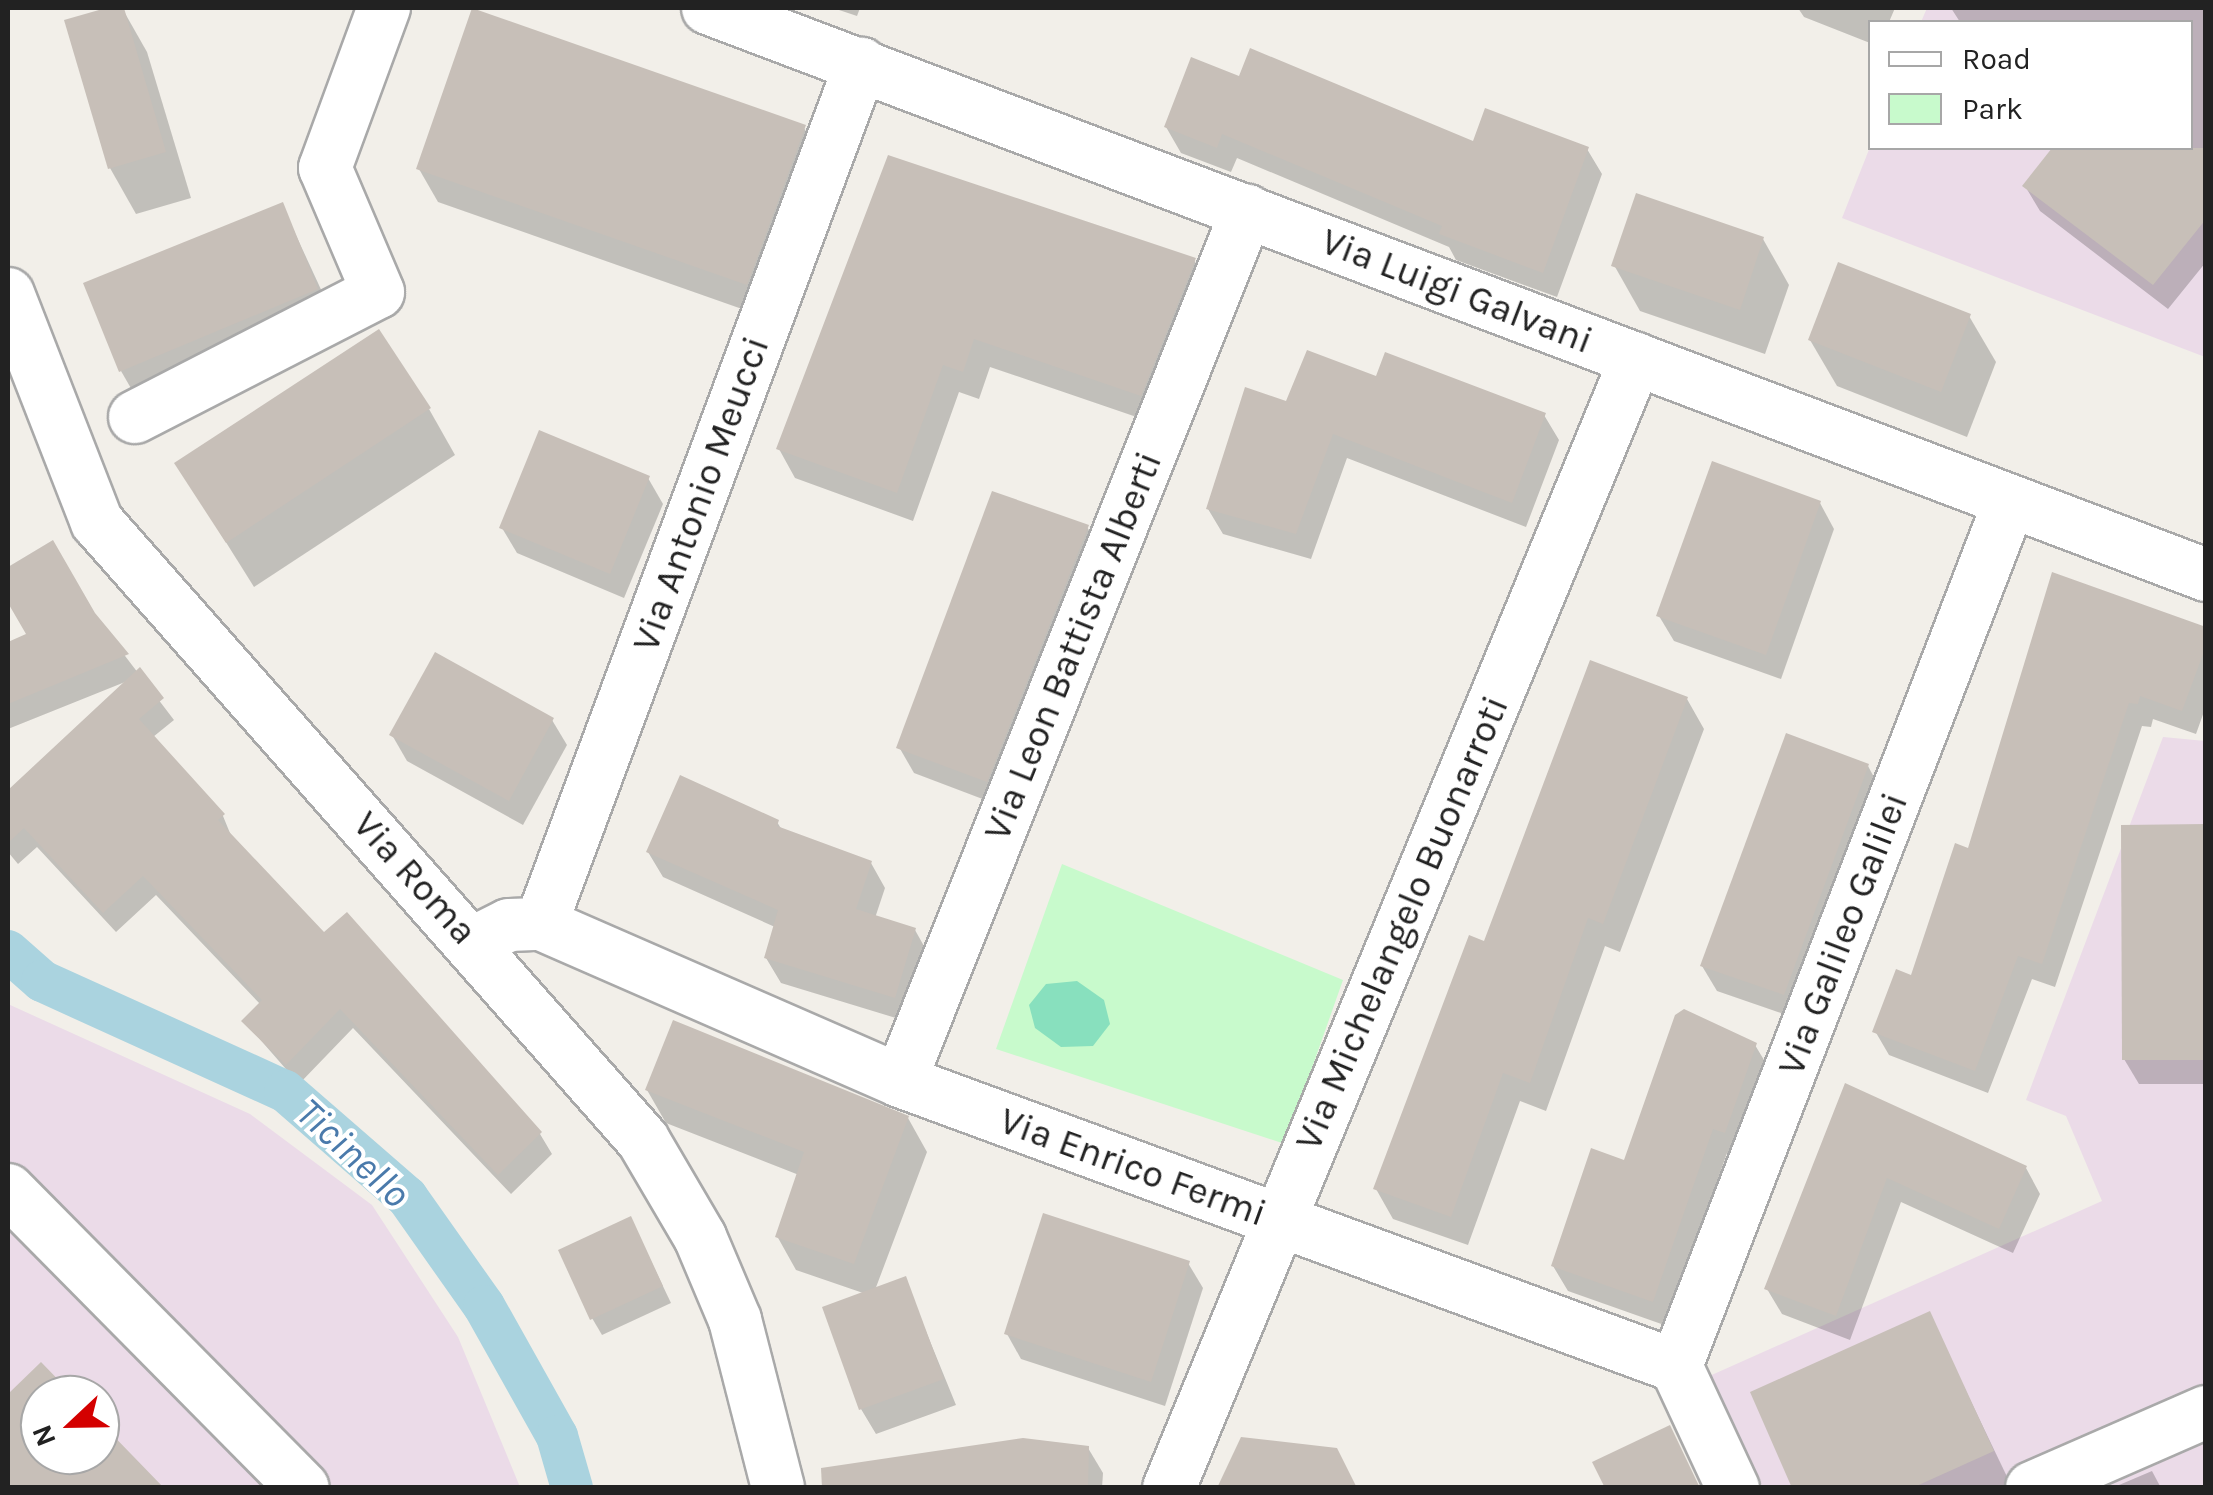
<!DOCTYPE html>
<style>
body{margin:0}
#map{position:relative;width:2213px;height:1495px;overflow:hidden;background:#f2efe9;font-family:Karla,sans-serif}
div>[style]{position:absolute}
.industrial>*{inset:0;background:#ebdbe8}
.park>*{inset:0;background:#c8facc}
.pitch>*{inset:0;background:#88e0be}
.shadow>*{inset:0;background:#0003}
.canal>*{height:42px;margin:-21px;padding:0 21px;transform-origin:21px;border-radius:21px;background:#aad3df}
.building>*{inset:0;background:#c7bfb8}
.roads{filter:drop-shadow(2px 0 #a9a9a9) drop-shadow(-2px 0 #a9a9a9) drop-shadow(0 2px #a9a9a9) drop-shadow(0 -2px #a9a9a9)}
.minor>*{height:52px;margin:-26px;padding:0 26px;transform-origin:26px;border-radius:26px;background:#fff}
span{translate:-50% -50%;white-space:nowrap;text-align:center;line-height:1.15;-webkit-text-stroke:8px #fff;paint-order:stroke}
.street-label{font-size:38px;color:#222}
.water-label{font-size:40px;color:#4a7aab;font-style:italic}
.frame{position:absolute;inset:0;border:10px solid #222;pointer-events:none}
.legend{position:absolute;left:1868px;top:20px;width:325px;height:130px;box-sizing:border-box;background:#fff;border:2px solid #a7a7a7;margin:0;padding:12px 18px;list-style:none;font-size:30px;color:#222}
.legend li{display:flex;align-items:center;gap:20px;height:50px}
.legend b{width:50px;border:2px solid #a7a7a7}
.north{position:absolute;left:20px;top:1375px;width:100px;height:100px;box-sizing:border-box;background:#fff;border:2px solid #a7a7a7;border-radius:50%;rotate:248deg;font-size:28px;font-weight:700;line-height:40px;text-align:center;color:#222}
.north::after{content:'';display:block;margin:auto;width:35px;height:45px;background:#d40000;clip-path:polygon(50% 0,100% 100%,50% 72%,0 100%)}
</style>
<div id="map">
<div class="industrial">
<div style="clip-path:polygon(1927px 8px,2205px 8px,2205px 357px,1842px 218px,1870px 147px,2190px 148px,2190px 22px,1921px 22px)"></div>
<div style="clip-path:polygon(2163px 737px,2205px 741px,2205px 1487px,1747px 1487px,1696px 1382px,2102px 1201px,2066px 1116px,2026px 1100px)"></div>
<div style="clip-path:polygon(evenodd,8px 1004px,250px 1114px,372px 1205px,458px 1337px,520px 1487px,8px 1487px,8px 1004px,40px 1395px,100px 1395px,100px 1455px,40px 1455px,40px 1395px)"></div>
</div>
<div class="park">
<div style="clip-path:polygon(1062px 864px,1343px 980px,1285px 1144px,996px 1049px)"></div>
</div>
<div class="pitch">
<div style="clip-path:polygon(1077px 981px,1104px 1000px,1110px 1024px,1093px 1046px,1061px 1047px,1035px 1028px,1029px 1005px,1046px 984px)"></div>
</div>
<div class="shadow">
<div style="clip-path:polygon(122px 8px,147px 52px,191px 198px,136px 214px,110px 168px,67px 22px)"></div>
<div style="clip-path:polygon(833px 8px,860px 8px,857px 16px)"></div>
<div style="clip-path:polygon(1798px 8px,1895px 8px,1889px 22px,1870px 22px,1870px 43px,1804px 17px)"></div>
<div style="clip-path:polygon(1951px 8px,2206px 8px,2206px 262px,2168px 309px,2040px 211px,2025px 186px,2056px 148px,2190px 148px,2190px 22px,1960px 22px)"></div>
<div style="clip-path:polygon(1240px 79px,1474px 145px,1587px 149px,1602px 174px,1557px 297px,1456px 260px,1449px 247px,1237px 158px,1231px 172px,1181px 153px,1166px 127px)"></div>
<div style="clip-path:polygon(804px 128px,824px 161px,765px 317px,438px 202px,419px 169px)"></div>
<div style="clip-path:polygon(890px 158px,1194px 260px,1211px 289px,1157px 424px,990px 367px,979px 399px,959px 392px,913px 521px,795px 478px,779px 449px)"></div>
<div style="clip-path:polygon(282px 205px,342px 335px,147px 416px,121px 371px)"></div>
<div style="clip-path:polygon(1763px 239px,1789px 285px,1765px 354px,1640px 311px,1614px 265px)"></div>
<div style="clip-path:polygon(1969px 316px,1996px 362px,1967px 437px,1837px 386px,1810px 340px)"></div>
<div style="clip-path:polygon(1377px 380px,1544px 415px,1559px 440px,1526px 527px,1347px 458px,1311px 559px,1223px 534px,1208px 509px,1287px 404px)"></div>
<div style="clip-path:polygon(429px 409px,455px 455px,254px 587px,177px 464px)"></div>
<div style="clip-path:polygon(648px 478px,663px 504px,624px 598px,517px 553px,502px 528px)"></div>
<div style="clip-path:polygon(1820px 503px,1834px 529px,1781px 679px,1674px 641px,1659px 616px)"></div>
<div style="clip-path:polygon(1087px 527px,1102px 552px,1001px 806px,914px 773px,899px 747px)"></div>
<div style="clip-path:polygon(52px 543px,93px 614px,174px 720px,153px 737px,223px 816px,232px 838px,324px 935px,540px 1134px,552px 1154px,511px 1194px,353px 1028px,299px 1084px,244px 1021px,261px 1005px,156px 895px,116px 932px,37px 847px,18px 864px,8px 852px,8px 794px,130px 680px,8px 729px,8px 645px,30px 636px,8px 599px,8px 569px)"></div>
<div style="clip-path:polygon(2206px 630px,2206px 706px,2196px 734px,2153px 719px,2151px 727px,2142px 726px,2055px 987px,2032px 979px,1988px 1093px,1889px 1055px,1875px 1031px,1913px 979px,1970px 851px)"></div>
<div style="clip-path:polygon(1687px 699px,1704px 729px,1620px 952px,1605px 946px,1546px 1111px,1520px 1101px,1468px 1245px,1393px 1219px,1376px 1189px,1485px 944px)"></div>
<div style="clip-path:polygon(552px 720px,567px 745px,523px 825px,407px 761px,392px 735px)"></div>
<div style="clip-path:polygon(1868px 766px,1882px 792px,1798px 1019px,1717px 991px,1702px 966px)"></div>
<div style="clip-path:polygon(777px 822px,782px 830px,871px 863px,885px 888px,875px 918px,915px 930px,929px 955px,909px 1022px,781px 983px,766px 958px,775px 927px,663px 877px,648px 852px)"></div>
<div style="clip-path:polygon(2206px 827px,2206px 1084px,2139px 1084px,2124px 1059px)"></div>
<div style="clip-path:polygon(1755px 1045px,1770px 1070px,1739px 1157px,1727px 1153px,1667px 1326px,1568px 1291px,1553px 1266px,1626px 1163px)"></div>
<div style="clip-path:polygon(1846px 1086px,2026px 1168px,2040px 1194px,2013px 1253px,1901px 1202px,1850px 1340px,1782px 1314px,1767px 1289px)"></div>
<div style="clip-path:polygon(647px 1090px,908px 1118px,927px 1152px,875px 1290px,905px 1280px,956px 1405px,876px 1434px,861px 1409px,866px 1294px,796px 1270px,777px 1236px,799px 1175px,666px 1123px)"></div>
<div style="clip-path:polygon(639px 1236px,671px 1303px,602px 1335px,592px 1318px)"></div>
<div style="clip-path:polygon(1188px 1263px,1203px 1288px,1165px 1406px,1021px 1359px,1007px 1334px)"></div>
<div style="clip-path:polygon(1929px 1314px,2011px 1485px,1795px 1488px)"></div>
<div style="clip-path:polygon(1088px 1448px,1103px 1473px,1102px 1488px,862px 1488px)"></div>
<div style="clip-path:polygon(2152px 1471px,2161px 1488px,2112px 1488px)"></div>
</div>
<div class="canal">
<div style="left:8px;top:951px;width:45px;rotate:41.4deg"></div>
<div style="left:42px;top:981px;width:267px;rotate:24.4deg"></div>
<div style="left:285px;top:1091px;width:162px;rotate:41deg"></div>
<div style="left:407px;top:1197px;width:133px;rotate:54.8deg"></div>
<div style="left:484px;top:1306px;width:149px;rotate:60.7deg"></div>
<div style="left:557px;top:1436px;width:54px;rotate:73.9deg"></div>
</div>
<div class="building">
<div style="clip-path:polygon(106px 8px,124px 8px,166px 152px,108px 169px,64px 20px)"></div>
<div style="clip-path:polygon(472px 8px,806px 125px,747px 285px,416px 169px)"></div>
<div style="clip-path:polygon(1250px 48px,1473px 141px,1485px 108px,1589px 147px,1543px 273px,1439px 234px,1442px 226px,1222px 134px,1217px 148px,1164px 127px,1191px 57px,1239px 76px)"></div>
<div style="clip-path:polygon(2052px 148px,2206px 148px,2206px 219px,2153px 285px,2022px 186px)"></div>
<div style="clip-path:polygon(888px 155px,1196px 258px,1141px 396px,974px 339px,963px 372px,943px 365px,897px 493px,776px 449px)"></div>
<div style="clip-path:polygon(1636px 193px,1764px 237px,1740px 310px,1611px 266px)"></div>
<div style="clip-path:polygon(283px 202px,318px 289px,119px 372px,83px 283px)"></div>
<div style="clip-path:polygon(1838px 262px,1971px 314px,1941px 392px,1808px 340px)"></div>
<div style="clip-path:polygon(379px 329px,431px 408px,226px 543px,174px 463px)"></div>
<div style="clip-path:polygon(1307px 350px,1376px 376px,1385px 352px,1546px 413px,1512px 503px,1333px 434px,1296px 534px,1206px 509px,1245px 387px,1286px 401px)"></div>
<div style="clip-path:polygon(539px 430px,650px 476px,610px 574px,499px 528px)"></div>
<div style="clip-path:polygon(1712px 461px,1821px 501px,1766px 655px,1656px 616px)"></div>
<div style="clip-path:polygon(992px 491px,1089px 525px,987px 782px,896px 748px)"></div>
<div style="clip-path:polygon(53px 540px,95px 613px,129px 654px,8px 704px,8px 642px,26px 634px,8px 603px,8px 567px)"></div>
<div style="clip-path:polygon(2052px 572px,2206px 627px,2206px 646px,2182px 711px,2140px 696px,2138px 704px,2129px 703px,2042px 964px,2018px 956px,1975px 1071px,1872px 1032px,1896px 969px,1911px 975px,1955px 843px,1968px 848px)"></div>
<div style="clip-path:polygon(435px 652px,554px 718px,509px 801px,389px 735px)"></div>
<div style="clip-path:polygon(1590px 660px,1688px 697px,1603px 924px,1588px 918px,1530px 1083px,1503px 1073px,1451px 1217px,1373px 1189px,1469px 935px,1484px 941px)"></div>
<div style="clip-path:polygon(140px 667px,164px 698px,139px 719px,225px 814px,218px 820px,324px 932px,347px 912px,542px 1132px,498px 1175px,340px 1009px,286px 1065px,241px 1021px,262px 1000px,143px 876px,103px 913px,24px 828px,8px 843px,8px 790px)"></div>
<div style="clip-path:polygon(1786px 733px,1869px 764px,1784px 995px,1700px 966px)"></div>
<div style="clip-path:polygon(680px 775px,779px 820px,777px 826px,872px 861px,856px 909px,916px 928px,895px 998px,764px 958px,778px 910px,646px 852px)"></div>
<div style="clip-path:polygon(2206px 824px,2206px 1060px,2122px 1060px,2121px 825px)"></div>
<div style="clip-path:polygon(1684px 1009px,1757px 1043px,1725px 1133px,1713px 1129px,1653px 1302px,1551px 1266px,1591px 1148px,1624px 1160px,1675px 1015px)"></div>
<div style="clip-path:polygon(673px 1020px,909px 1116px,854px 1264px,775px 1237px,804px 1152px,645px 1090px)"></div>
<div style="clip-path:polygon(1845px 1083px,2027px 1166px,1999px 1229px,1887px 1178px,1836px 1316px,1764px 1289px)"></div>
<div style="clip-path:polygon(1043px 1213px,1190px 1261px,1151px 1382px,1004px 1334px)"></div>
<div style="clip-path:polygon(631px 1216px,663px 1286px,590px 1320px,558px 1250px)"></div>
<div style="clip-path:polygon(906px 1276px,944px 1379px,859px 1410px,822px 1307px)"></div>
<div style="clip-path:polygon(1930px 1311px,1994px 1451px,1912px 1488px,1792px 1488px,1750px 1392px)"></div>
<div style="clip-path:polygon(41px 1362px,73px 1395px,40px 1395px,40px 1455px,100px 1455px,100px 1422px,164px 1488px,8px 1488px,8px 1394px)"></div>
<div style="clip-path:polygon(1670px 1425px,1700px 1488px,1605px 1488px,1592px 1462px)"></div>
<div style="clip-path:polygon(1241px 1437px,1337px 1448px,1357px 1488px,1217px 1488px)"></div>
<div style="clip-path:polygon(1023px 1438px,1089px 1446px,1088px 1488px,822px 1488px,821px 1468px)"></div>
</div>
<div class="roads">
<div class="minor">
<div style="left:708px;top:8px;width:1602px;rotate:20.73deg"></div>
<div style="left:8px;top:294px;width:245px;rotate:68.7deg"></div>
<div style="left:97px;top:522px;width:825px;rotate:48.54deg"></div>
<div style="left:643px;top:1140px;width:113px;rotate:59.6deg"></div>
<div style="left:700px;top:1237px;width:90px;rotate:67.1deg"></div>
<div style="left:735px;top:1320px;width:173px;rotate:75.6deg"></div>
<div style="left:135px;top:417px;width:273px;rotate:-27.2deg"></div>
<div style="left:378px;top:292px;width:135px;rotate:-113.1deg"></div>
<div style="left:325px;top:168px;width:171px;rotate:-69.8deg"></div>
<div style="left:541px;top:924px;width:918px;rotate:-69.59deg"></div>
<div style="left:473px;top:943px;width:40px;rotate:-26.6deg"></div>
<div style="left:509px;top:925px;width:32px;rotate:-2deg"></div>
<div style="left:541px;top:924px;width:392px;rotate:23.6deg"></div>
<div style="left:900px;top:1081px;width:827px;rotate:20.17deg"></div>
<div style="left:1676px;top:1366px;width:135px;rotate:65deg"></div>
<div style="left:900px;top:1081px;width:937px;rotate:-68.26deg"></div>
<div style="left:8px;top:1190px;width:419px;rotate:45.3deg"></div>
<div style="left:1676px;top:1366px;width:927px;rotate:-68.89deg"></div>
<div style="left:1169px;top:1488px;width:1222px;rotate:-67.53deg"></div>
<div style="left:2032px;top:1488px;width:190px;rotate:-23.6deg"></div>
</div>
</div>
<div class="street-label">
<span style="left:1457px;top:291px;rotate:21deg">Via Luigi Galvani</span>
<span style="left:701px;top:494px;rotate:-70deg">Via Antonio Meucci</span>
<span style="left:1073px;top:646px;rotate:-68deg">Via Leon Battista Alberti</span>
<span style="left:415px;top:878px;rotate:48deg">Via Roma</span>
<span style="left:1402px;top:923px;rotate:-67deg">Via Michelangelo Buonarroti</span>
<span style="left:1843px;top:934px;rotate:-69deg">Via Galileo Galilei</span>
<span style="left:1133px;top:1167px;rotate:20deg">Via Enrico Fermi</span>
</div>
<div class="water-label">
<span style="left:353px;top:1153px;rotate:43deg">Ticinello</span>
</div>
<div class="frame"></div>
<ul class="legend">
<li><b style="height:12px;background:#fff"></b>Road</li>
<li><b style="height:28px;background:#c8facc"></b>Park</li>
</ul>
<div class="north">N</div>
</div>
